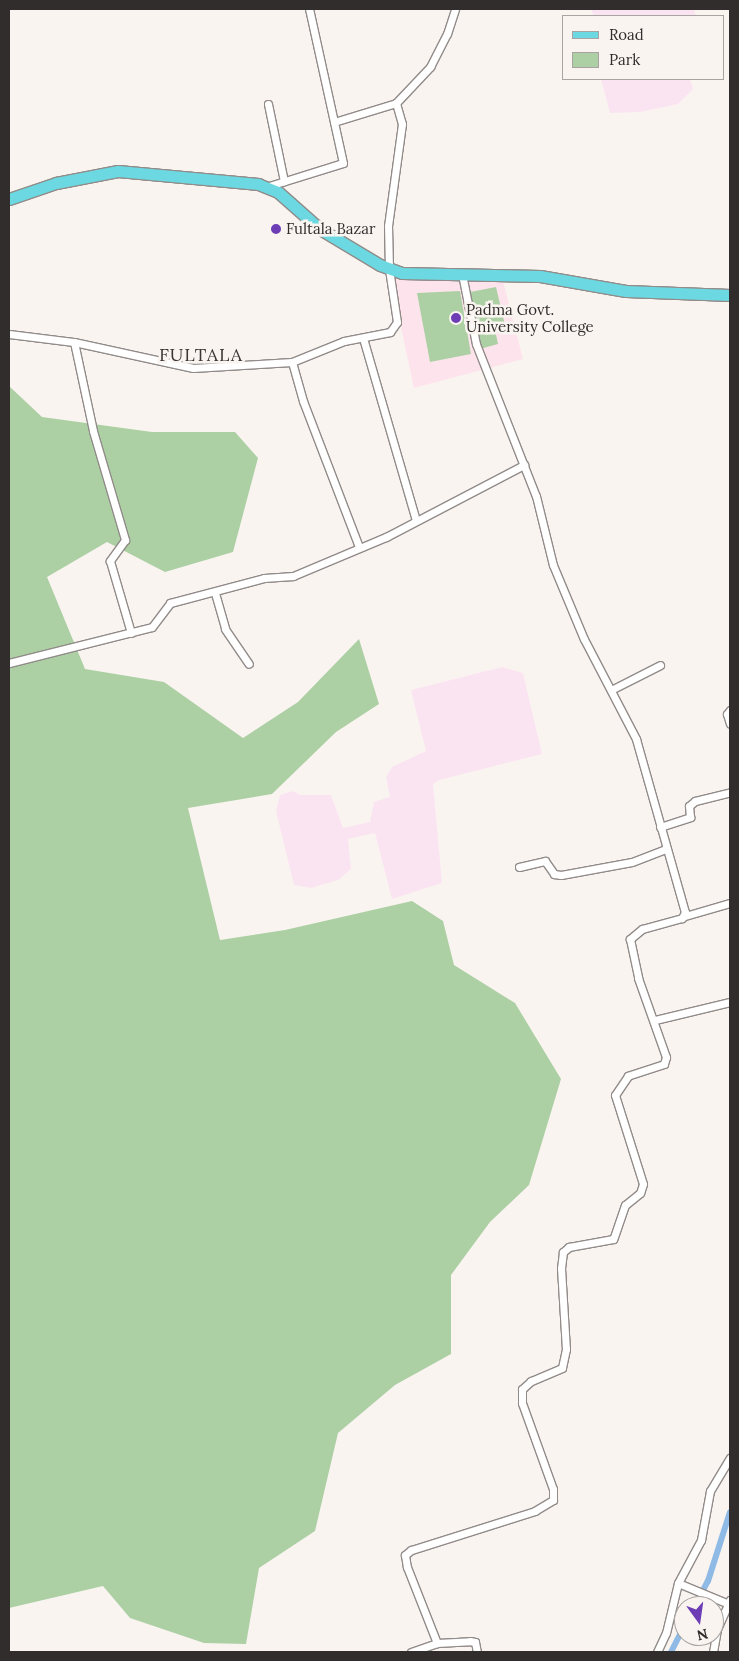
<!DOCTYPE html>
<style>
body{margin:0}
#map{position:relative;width:739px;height:1661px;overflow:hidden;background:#faf4f1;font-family:Lora,serif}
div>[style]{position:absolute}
.industrial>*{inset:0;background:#fbe4f1}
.education>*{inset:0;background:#fde4ec}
.green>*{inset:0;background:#acd0a4}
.canal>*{height:6px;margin:-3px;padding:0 3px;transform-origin:3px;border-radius:3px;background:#8ebae5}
.roads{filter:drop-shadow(1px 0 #918b89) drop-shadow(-1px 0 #918b89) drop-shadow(0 1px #918b89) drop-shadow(0 -1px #918b89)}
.minor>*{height:7px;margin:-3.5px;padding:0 3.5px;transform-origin:3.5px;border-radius:3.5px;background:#fff}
.primary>*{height:11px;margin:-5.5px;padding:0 5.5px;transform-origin:5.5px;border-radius:5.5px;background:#6cd9e2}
.dots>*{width:14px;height:14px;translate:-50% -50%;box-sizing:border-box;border:2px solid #faf4f1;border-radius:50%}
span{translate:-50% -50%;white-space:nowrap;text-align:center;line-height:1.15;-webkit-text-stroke:5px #faf4f1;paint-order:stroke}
.poi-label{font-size:15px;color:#302d2c}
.left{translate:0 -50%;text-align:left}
.quarter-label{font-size:18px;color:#3a3633;letter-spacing:1px}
.frame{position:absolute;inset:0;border:10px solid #302d2c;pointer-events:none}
.legend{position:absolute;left:562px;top:15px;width:162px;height:65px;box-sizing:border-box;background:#faf4f1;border:1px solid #a9a4a2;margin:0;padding:6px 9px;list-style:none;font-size:15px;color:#302d2c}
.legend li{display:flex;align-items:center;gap:10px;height:25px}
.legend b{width:25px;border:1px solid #a9a4a2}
.north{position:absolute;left:674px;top:1596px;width:50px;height:50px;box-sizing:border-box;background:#faf4f1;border:1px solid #a9a4a2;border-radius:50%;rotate:166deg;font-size:14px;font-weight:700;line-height:20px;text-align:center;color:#302d2c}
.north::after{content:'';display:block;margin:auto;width:18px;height:22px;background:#6c3db5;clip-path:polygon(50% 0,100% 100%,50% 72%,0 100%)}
</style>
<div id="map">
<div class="industrial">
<div style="clip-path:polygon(591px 9px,694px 9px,696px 16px,594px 16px)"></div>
<div style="clip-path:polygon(601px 79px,690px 79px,693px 89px,678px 104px,640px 112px,610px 113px)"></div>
<div style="clip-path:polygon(502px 667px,523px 673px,542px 754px,439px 780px,433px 784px,442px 883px,392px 899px,375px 833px,348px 839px,351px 869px,338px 880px,311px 888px,294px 885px,276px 811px,280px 795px,293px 791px,300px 795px,331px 795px,343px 828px,370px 822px,374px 802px,390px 797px,386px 777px,392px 767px,426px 751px,411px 690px)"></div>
</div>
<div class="education">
<div style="clip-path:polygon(390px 277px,502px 277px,523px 359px,414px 388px)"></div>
</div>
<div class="green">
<div style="clip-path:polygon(496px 287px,505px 325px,495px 330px,498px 344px,480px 349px,465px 293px)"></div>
<div style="clip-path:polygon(460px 291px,471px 354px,430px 362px,417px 293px)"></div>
<div style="clip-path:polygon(9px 386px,42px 417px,152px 432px,235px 432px,258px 458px,233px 552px,165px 572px,107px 542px,47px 577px,85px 669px,164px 682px,243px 738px,298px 702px,359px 639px,379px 704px,336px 732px,272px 794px,188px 808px,220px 940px,285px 930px,412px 901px,443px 921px,454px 965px,515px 1003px,561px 1079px,529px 1185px,490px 1222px,451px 1275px,451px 1354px,395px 1385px,338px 1433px,315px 1531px,259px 1568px,246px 1644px,204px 1643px,130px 1618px,103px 1586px,9px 1608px)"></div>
</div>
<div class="canal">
<div style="left:695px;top:1606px;width:28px;rotate:-63deg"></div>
<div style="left:708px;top:1581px;width:72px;rotate:-72.3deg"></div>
<div style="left:671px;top:1652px;width:28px;rotate:-63deg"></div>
</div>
<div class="roads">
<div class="minor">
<div style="left:268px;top:104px;width:79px;rotate:78.3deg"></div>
<div style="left:334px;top:122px;width:65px;rotate:-17deg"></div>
<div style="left:396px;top:103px;width:50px;rotate:-46.6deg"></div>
<div style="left:430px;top:67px;width:37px;rotate:-63deg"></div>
<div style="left:447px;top:34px;width:26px;rotate:-72deg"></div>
<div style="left:269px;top:186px;width:77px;rotate:-17.3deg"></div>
<div style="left:343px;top:163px;width:158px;rotate:-102.4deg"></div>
<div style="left:462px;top:274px;width:71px;rotate:78.7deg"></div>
<div style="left:476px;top:344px;width:163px;rotate:68.5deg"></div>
<div style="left:536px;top:496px;width:71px;rotate:76.2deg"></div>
<div style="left:553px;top:565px;width:80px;rotate:67.3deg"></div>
<div style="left:584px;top:639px;width:113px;rotate:62.5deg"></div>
<div style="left:636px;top:739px;width:180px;rotate:74.2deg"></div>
<div style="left:685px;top:912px;width:7px;rotate:117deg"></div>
<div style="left:682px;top:918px;width:41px;rotate:164.6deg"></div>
<div style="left:642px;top:929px;width:16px;rotate:140deg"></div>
<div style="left:630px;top:939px;width:40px;rotate:78deg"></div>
<div style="left:638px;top:978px;width:84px;rotate:70.5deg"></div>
<div style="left:666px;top:1057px;width:7px;rotate:106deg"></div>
<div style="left:664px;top:1064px;width:38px;rotate:162deg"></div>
<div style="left:628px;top:1076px;width:23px;rotate:124deg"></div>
<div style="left:615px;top:1095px;width:93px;rotate:72.5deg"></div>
<div style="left:643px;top:1184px;width:9px;rotate:108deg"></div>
<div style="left:640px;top:1193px;width:19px;rotate:141deg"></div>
<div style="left:625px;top:1205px;width:36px;rotate:109deg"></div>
<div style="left:613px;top:1239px;width:45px;rotate:169.7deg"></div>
<div style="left:569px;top:1247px;width:8px;rotate:140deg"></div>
<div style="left:563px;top:1252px;width:16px;rotate:97deg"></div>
<div style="left:561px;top:1268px;width:81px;rotate:86.5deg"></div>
<div style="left:566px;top:1349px;width:19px;rotate:102deg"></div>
<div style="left:562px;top:1368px;width:34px;rotate:157deg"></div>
<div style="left:531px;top:1381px;width:12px;rotate:138deg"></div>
<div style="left:522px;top:1389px;width:14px;rotate:90deg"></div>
<div style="left:522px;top:1403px;width:91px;rotate:70.2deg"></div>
<div style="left:553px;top:1489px;width:11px;rotate:90deg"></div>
<div style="left:553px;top:1500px;width:21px;rotate:149deg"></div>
<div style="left:535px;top:1511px;width:130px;rotate:162.5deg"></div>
<div style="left:411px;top:1550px;width:8px;rotate:140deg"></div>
<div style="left:405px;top:1555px;width:12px;rotate:81deg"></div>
<div style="left:407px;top:1567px;width:82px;rotate:68.5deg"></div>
<div style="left:437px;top:1643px;width:33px;rotate:-3deg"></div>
<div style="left:470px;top:1641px;width:5px;rotate:11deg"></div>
<div style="left:475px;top:1642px;width:10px;rotate:79deg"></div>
<div style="left:9px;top:334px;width:65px;rotate:7deg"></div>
<div style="left:74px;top:342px;width:122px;rotate:12.3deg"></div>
<div style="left:193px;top:368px;width:99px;rotate:-3.5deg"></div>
<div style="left:292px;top:362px;width:56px;rotate:-22deg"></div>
<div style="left:344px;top:341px;width:47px;rotate:-11.1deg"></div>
<div style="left:390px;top:332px;width:12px;rotate:-55deg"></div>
<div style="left:397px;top:322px;width:54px;rotate:-98.6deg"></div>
<div style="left:389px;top:269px;width:43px;rotate:-91.3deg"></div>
<div style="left:388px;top:226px;width:103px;rotate:-82.2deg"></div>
<div style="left:402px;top:124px;width:22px;rotate:-106deg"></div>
<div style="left:363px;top:338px;width:190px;rotate:73.8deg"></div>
<div style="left:74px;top:342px;width:91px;rotate:77.9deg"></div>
<div style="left:93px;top:431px;width:114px;rotate:73.6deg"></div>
<div style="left:125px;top:540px;width:26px;rotate:126deg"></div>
<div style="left:110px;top:561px;width:75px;rotate:73.7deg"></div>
<div style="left:292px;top:362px;width:41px;rotate:74.2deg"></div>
<div style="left:303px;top:401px;width:156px;rotate:69deg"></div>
<div style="left:215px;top:593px;width:37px;rotate:74deg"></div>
<div style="left:225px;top:629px;width:42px;rotate:55.6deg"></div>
<div style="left:9px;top:663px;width:147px;rotate:-14.1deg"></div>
<div style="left:152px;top:627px;width:30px;rotate:-53deg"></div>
<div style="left:170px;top:603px;width:97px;rotate:-14.9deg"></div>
<div style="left:264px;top:578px;width:29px;rotate:-4deg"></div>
<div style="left:293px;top:576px;width:101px;rotate:-22.8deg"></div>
<div style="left:386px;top:537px;width:156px;rotate:-27.6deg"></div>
<div style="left:611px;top:690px;width:55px;rotate:-27deg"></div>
<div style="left:730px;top:710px;width:5px;rotate:127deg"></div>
<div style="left:727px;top:714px;width:10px;rotate:73deg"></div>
<div style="left:660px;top:827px;width:32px;rotate:-18deg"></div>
<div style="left:690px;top:817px;width:11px;rotate:-95deg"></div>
<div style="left:689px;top:806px;width:8px;rotate:-40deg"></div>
<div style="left:695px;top:801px;width:36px;rotate:-14deg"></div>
<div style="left:519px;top:867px;width:27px;rotate:-13deg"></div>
<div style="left:545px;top:861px;width:16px;rotate:55deg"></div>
<div style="left:554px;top:874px;width:7px;rotate:8deg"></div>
<div style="left:561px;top:875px;width:72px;rotate:-10.4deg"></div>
<div style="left:632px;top:862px;width:36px;rotate:-21deg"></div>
<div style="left:685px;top:916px;width:47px;rotate:-16.1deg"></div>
<div style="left:655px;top:1020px;width:77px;rotate:-13.5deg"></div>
<div style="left:678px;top:1583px;width:55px;rotate:22.4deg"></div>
<div style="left:411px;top:1652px;width:28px;rotate:-19deg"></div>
<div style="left:657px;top:1652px;width:21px;rotate:-65deg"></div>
<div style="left:666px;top:1633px;width:51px;rotate:-76.5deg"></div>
<div style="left:678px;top:1583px;width:49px;rotate:-61.9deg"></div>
<div style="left:701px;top:1540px;width:50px;rotate:-79.6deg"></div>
<div style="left:710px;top:1491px;width:39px;rotate:-59deg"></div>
<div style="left:713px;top:1652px;width:23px;rotate:-80deg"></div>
<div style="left:717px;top:1629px;width:32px;rotate:-66deg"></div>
</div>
<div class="primary">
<div style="left:9px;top:199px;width:50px;rotate:-18.8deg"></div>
<div style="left:56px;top:183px;width:63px;rotate:-11deg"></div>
<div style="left:118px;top:171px;width:141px;rotate:5.3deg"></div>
<div style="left:258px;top:184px;width:22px;rotate:22deg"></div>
<div style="left:278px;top:192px;width:56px;rotate:41.4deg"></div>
<div style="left:320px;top:229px;width:70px;rotate:31deg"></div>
<div style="left:380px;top:265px;width:23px;rotate:20deg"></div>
<div style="left:402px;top:273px;width:138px;rotate:1.2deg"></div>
<div style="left:540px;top:276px;width:87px;rotate:9.9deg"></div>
<div style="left:626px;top:291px;width:104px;rotate:2.2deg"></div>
</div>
</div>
<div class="dots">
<div style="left:276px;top:229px;background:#6c3db5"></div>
<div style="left:456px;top:318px;background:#6c3db5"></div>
</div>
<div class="poi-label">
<span class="left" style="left:286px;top:229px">Fultala Bazar</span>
<span class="left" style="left:466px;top:318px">Padma Govt.<br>University College</span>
</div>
<div class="quarter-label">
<span style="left:201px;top:355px">FULTALA</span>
</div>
<div class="frame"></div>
<ul class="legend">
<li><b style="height:6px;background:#6cd9e2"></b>Road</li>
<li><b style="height:14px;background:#acd0a4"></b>Park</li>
</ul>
<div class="north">N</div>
</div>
